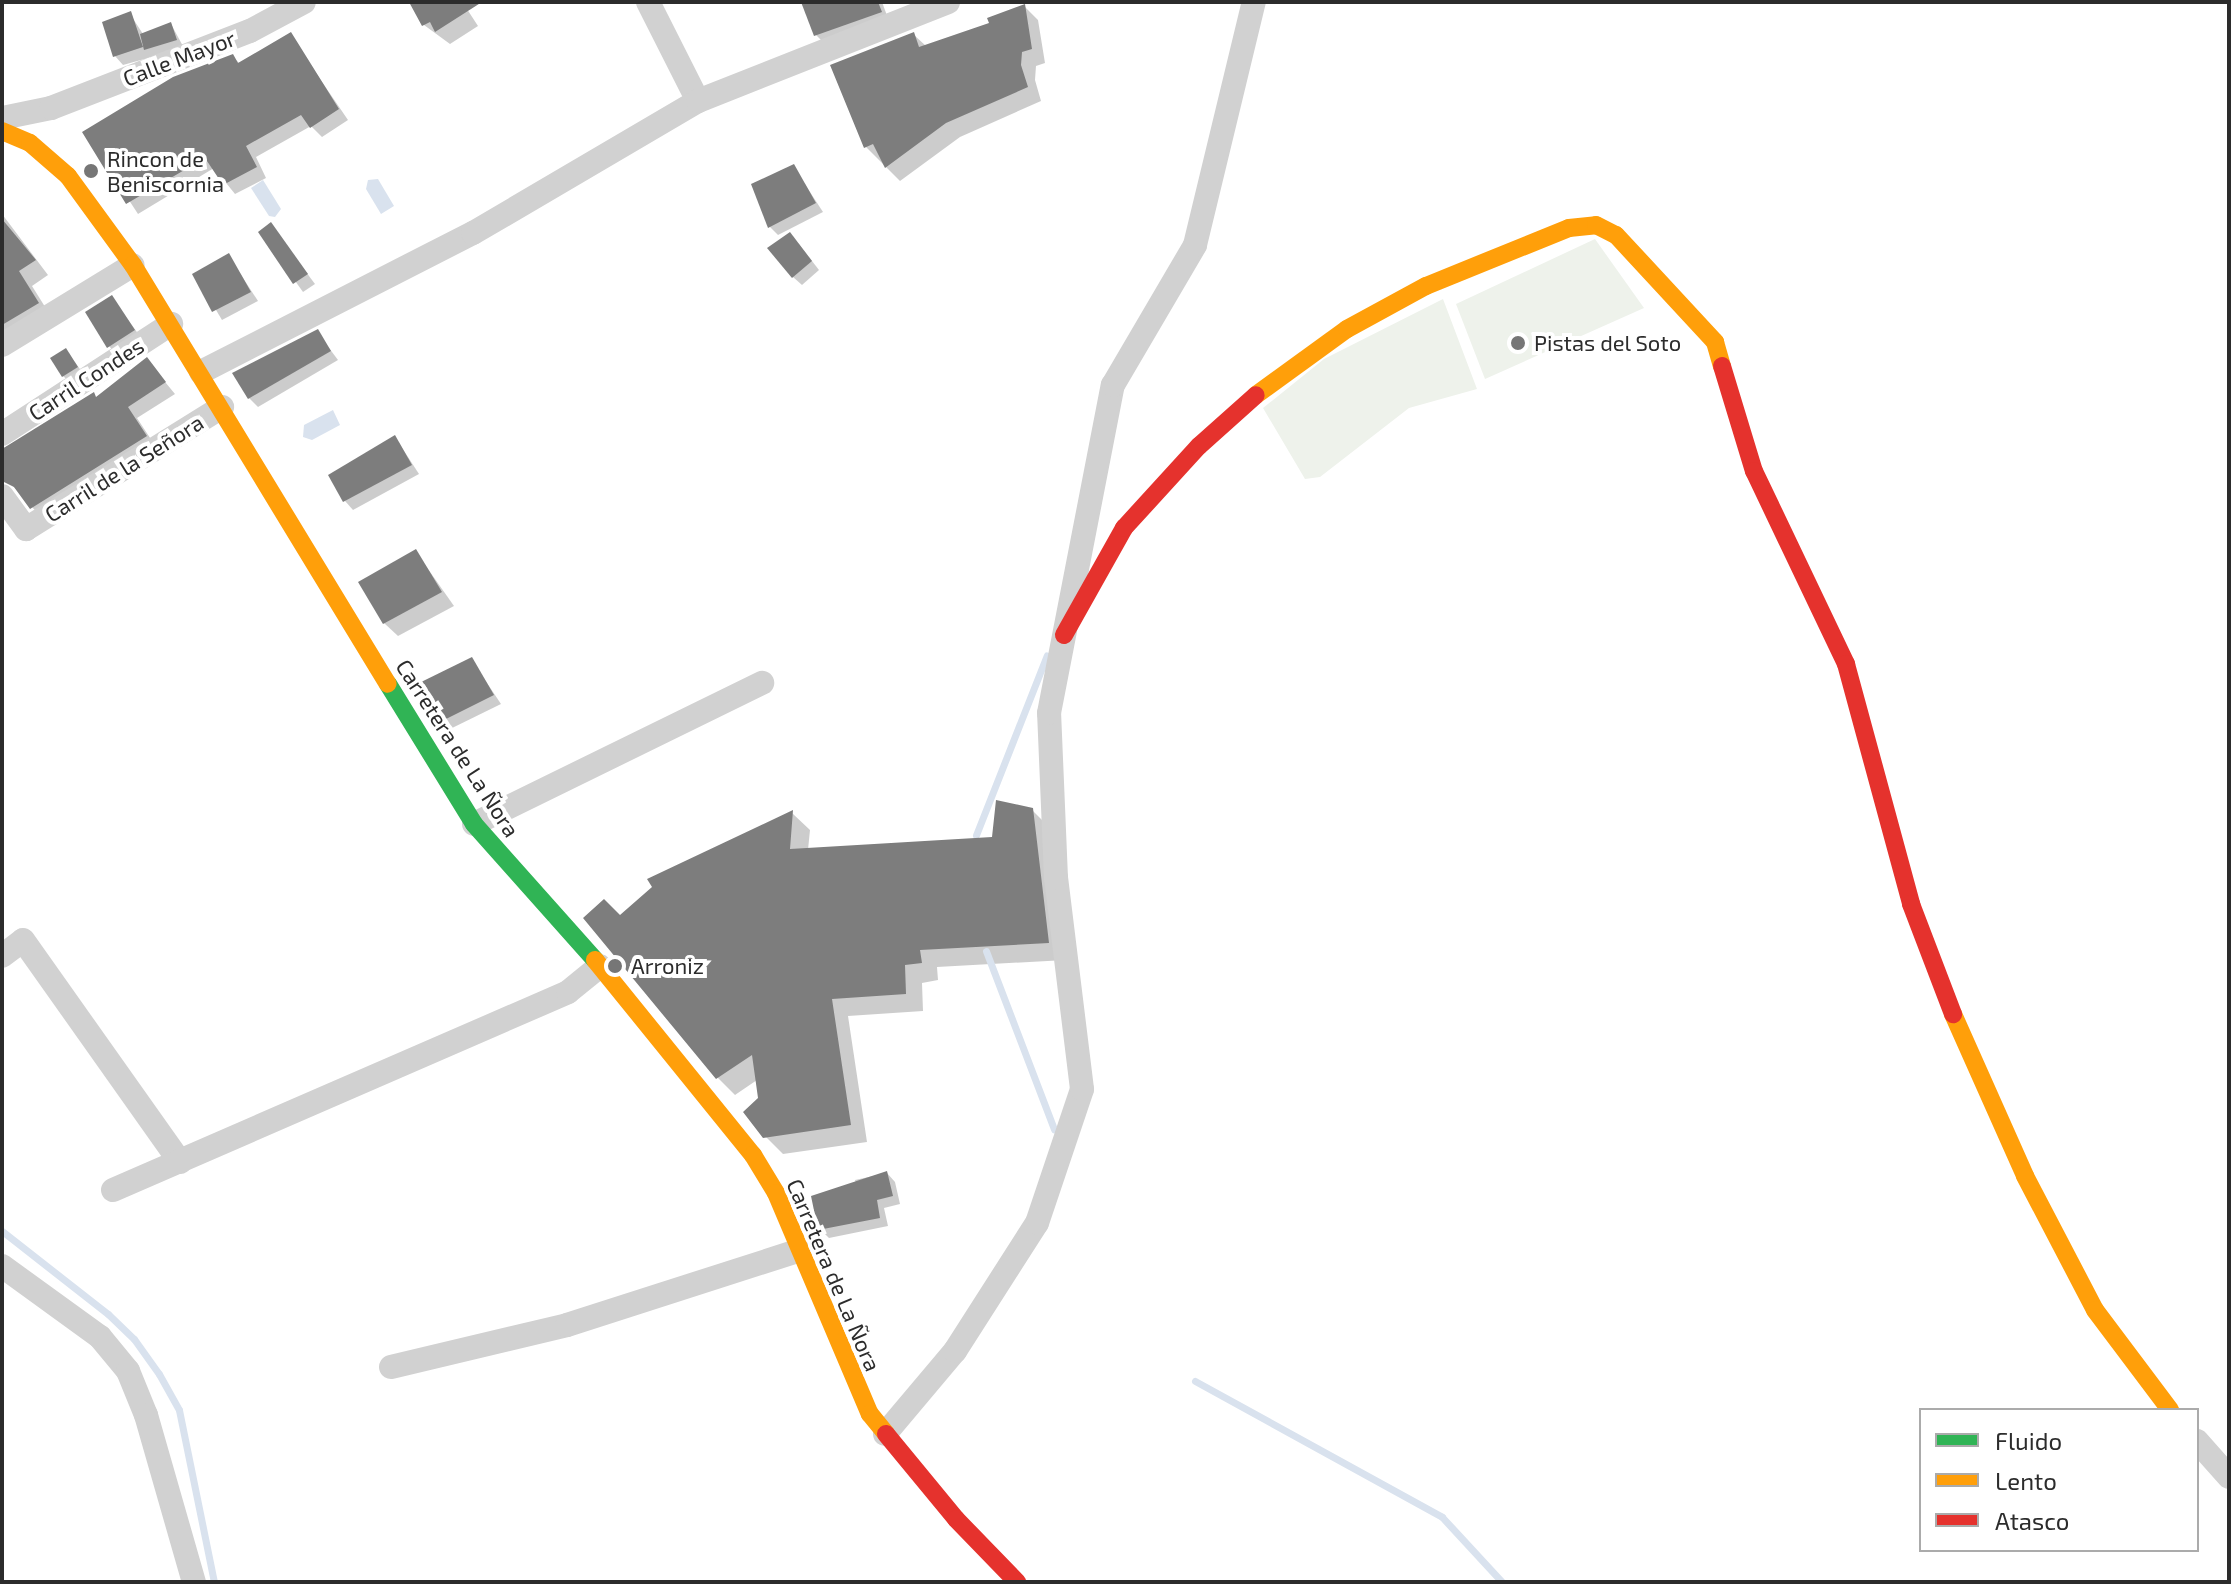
<!DOCTYPE html>
<meta charset="utf-8">
<style>
body{margin:0}
#map{position:relative;width:2231px;height:1584px;overflow:hidden;background:#fff;font-family:"Exo 2",sans-serif}
div>[style]{position:absolute}
.green>*{inset:0;background:#eef2eb}
.water>*{inset:0;background:#d9e2ee}
.shadow>*{inset:0;background:#0003}
.stream>*{height:7px;margin:-3.5px;padding:0 3.5px;transform-origin:3.5px;border-radius:3.5px;background:#d9e2ee}
.building>*{inset:0;background:#7d7d7d}
.street>*{height:24px;margin:-12px;padding:0 12px;transform-origin:12px;border-radius:12px;background:#d1d1d1}
.fast>*{height:18px;margin:-9px;padding:0 9px;transform-origin:9px;border-radius:9px;background:#30b455}
.slow>*{height:18px;margin:-9px;padding:0 9px;transform-origin:9px;border-radius:9px;background:#ff9f0a}
.jam>*{height:18px;margin:-9px;padding:0 9px;transform-origin:9px;border-radius:9px;background:#e5322d}
.dots>*{width:22px;height:22px;translate:-50% -50%;box-sizing:border-box;border:4px solid #fff;border-radius:50%}
span{translate:-50% -50%;white-space:nowrap;text-align:center;line-height:1.15;-webkit-text-stroke:8px #fff;paint-order:stroke}
.street-label{font-size:22px;color:#2c2c2c}
.poi-label{font-size:22px;color:#2c2c2c}
.left{translate:0 -50%;text-align:left}
.frame{position:absolute;inset:0;border:4px solid #2c2c2c;pointer-events:none}
.legend{position:absolute;left:1919px;top:1408px;width:280px;height:144px;box-sizing:border-box;background:#fff;border:2px solid #ababab;margin:0;padding:10px 14px;list-style:none;font-size:24px;color:#2c2c2c}
.legend li{display:flex;align-items:center;gap:16px;height:40px}
.legend b{width:40px;border:2px solid #ababab}
</style>
<div id="map">
<div class="green">
<div style="clip-path:polygon(1595px 239px,1644px 308px,1485px 379px,1456px 304px)"></div>
<div style="clip-path:polygon(1443px 299px,1477px 389px,1409px 408px,1320px 477px,1305px 479px,1263px 408px,1324px 359px)"></div>
</div>
<div class="water">
<div style="clip-path:polygon(378px 179px,394px 206px,381px 214px,366px 189px,368px 180px)"></div>
<div style="clip-path:polygon(263px 180px,281px 209px,275px 217px,269px 216px,251px 188px)"></div>
<div style="clip-path:polygon(333px 410px,340px 425px,312px 440px,303px 437px,304px 425px)"></div>
</div>
<div class="shadow">
<div style="clip-path:polygon(411px 2px,473px 2px,465px 6px,478px 26px,450px 44px,424px 25px)"></div>
<div style="clip-path:polygon(813px 2px,882px 2px,889px 21px,824px 43px,816px 35px)"></div>
<div style="clip-path:polygon(1024px 6px,1038px 20px,1045px 63px,1036px 66px,1035px 80px,1041px 101px,960px 137px,900px 181px,866px 147px,913px 34px,926px 46px,991px 25px)"></div>
<div style="clip-path:polygon(130px 14px,143px 34px,171px 24px,184px 48px,123px 65px,115px 56px)"></div>
<div style="clip-path:polygon(290px 35px,348px 120px,322px 137px,311px 126px,256px 157px,266px 178px,235px 194px,214px 168px,138px 214px,85px 133px,232px 56px,240px 64px)"></div>
<div style="clip-path:polygon(793px 166px,823px 212px,778px 235px,770px 227px)"></div>
<div style="clip-path:polygon(2px 214px,48px 275px,32px 286px,52px 318px,2px 348px)"></div>
<div style="clip-path:polygon(271px 225px,315px 284px,303px 292px,260px 232px)"></div>
<div style="clip-path:polygon(798px 243px,819px 270px,802px 285px,793px 277px)"></div>
<div style="clip-path:polygon(228px 255px,258px 301px,222px 320px,195px 275px)"></div>
<div style="clip-path:polygon(112px 298px,142px 339px,117px 355px,109px 346px)"></div>
<div style="clip-path:polygon(317px 332px,338px 360px,258px 407px,249px 398px)"></div>
<div style="clip-path:polygon(66px 350px,85px 376px,72px 384px,63px 376px)"></div>
<div style="clip-path:polygon(147px 360px,175px 394px,137px 418px,156px 447px,42px 518px,2px 474px,2px 449px,97px 399px)"></div>
<div style="clip-path:polygon(395px 437px,419px 474px,353px 510px,345px 501px)"></div>
<div style="clip-path:polygon(416px 552px,454px 606px,398px 636px,384px 623px)"></div>
<div style="clip-path:polygon(471px 659px,501px 704px,446px 731px,438px 723px)"></div>
<div style="clip-path:polygon(1032px 810px,1050px 828px,1066px 960px,937px 967px,938px 980px,922px 983px,923px 1011px,848px 1016px,867px 1142px,783px 1154px,765px 1136px,757px 1080px,735px 1095px,717px 1077px,620px 918px,792px 813px,810px 830px,808px 850px,994px 839px)"></div>
<div style="clip-path:polygon(887px 1173px,895px 1182px,900px 1204px,884px 1208px,888px 1226px,829px 1238px,820px 1229px,857px 1187px,855px 1180px)"></div>
</div>
<div class="stream">
<div style="left:976px;top:835px;width:193px;rotate:-68.5deg"></div>
<div style="left:986px;top:951px;width:191px;rotate:69.1deg"></div>
<div style="left:2px;top:1231px;width:135px;rotate:38.1deg"></div>
<div style="left:108px;top:1314px;width:36px;rotate:44deg"></div>
<div style="left:134px;top:1339px;width:43px;rotate:54.5deg"></div>
<div style="left:159px;top:1374px;width:41px;rotate:60.9deg"></div>
<div style="left:179px;top:1410px;width:176px;rotate:78.5deg"></div>
<div style="left:1195px;top:1381px;width:282px;rotate:28.8deg"></div>
<div style="left:1442px;top:1517px;width:88px;rotate:47.3deg"></div>
</div>
<div class="building">
<div style="clip-path:polygon(409px 2px,482px 2px,435px 32px,430px 22px,422px 26px)"></div>
<div style="clip-path:polygon(801px 2px,878px 2px,882px 12px,814px 36px)"></div>
<div style="clip-path:polygon(1025px 4px,1032px 49px,1022px 52px,1021px 65px,1028px 87px,946px 123px,885px 168px,873px 144px,864px 148px,830px 65px,914px 32px,919px 47px,989px 23px,987px 18px)"></div>
<div style="clip-path:polygon(131px 11px,143px 47px,113px 57px,102px 22px)"></div>
<div style="clip-path:polygon(171px 22px,177px 40px,144px 50px,140px 34px)"></div>
<div style="clip-path:polygon(291px 32px,339px 109px,310px 128px,301px 115px,246px 146px,257px 167px,223px 185px,205px 158px,126px 204px,82px 132px,173px 77px,233px 54px,238px 63px)"></div>
<div style="clip-path:polygon(794px 164px,816px 203px,768px 228px,751px 184px)"></div>
<div style="clip-path:polygon(2px 219px,36px 260px,19px 271px,39px 303px,2px 325px)"></div>
<div style="clip-path:polygon(271px 222px,308px 274px,293px 284px,258px 232px)"></div>
<div style="clip-path:polygon(790px 232px,812px 261px,792px 278px,767px 248px)"></div>
<div style="clip-path:polygon(229px 253px,251px 292px,212px 312px,192px 274px)"></div>
<div style="clip-path:polygon(112px 295px,135px 330px,107px 348px,85px 312px)"></div>
<div style="clip-path:polygon(318px 329px,331px 351px,248px 399px,232px 373px)"></div>
<div style="clip-path:polygon(66px 348px,78px 367px,62px 377px,50px 358px)"></div>
<div style="clip-path:polygon(147px 357px,166px 382px,128px 407px,147px 436px,30px 509px,14px 487px,2px 481px,2px 449px,94px 392px,96px 397px)"></div>
<div style="clip-path:polygon(395px 435px,412px 465px,343px 502px,328px 475px)"></div>
<div style="clip-path:polygon(416px 549px,442px 592px,383px 624px,358px 582px)"></div>
<div style="clip-path:polygon(472px 657px,494px 695px,436px 724px,413px 686px)"></div>
<div style="clip-path:polygon(996px 800px,1033px 808px,1049px 943px,920px 950px,922px 963px,905px 965px,906px 994px,832px 999px,851px 1125px,763px 1138px,743px 1112px,758px 1098px,752px 1055px,716px 1079px,583px 918px,604px 899px,620px 915px,652px 887px,647px 879px,793px 810px,790px 849px,992px 837px)"></div>
<div style="clip-path:polygon(887px 1171px,893px 1196px,877px 1200px,880px 1218px,818px 1230px,811px 1196px)"></div>
</div>
<div class="street">
<div style="left:648px;top:2px;width:111px;rotate:63.2deg"></div>
<div style="left:2px;top:118px;width:50px;rotate:-11.5deg"></div>
<div style="left:51px;top:108px;width:213px;rotate:-21.2deg"></div>
<div style="left:250px;top:31px;width:61px;rotate:-28.2deg"></div>
<div style="left:2px;top:345px;width:153px;rotate:-31.4deg"></div>
<div style="left:201px;top:372px;width:305px;rotate:-27.1deg"></div>
<div style="left:473px;top:233px;width:261px;rotate:-30.4deg"></div>
<div style="left:698px;top:101px;width:269px;rotate:-21.6deg"></div>
<div style="left:2px;top:434px;width:202px;rotate:-33.1deg"></div>
<div style="left:2px;top:496px;width:41px;rotate:54deg"></div>
<div style="left:26px;top:529px;width:231px;rotate:-31.9deg"></div>
<div style="left:474px;top:824px;width:321px;rotate:-26.1deg"></div>
<div style="left:2px;top:956px;width:26px;rotate:-37deg"></div>
<div style="left:23px;top:940px;width:272px;rotate:54.7deg"></div>
<div style="left:113px;top:1190px;width:496px;rotate:-23.5deg"></div>
<div style="left:568px;top:992px;width:41px;rotate:-39.1deg"></div>
<div style="left:2px;top:1266px;width:121px;rotate:35.9deg"></div>
<div style="left:100px;top:1337px;width:44px;rotate:50.5deg"></div>
<div style="left:128px;top:1371px;width:48px;rotate:67.8deg"></div>
<div style="left:146px;top:1415px;width:174px;rotate:74deg"></div>
<div style="left:391px;top:1367px;width:181px;rotate:-13.4deg"></div>
<div style="left:567px;top:1325px;width:246px;rotate:-17.8deg"></div>
<div style="left:885px;top:1434px;width:109px;rotate:-49.9deg"></div>
<div style="left:955px;top:1351px;width:152px;rotate:-57.4deg"></div>
<div style="left:1037px;top:1223px;width:141px;rotate:-71.4deg"></div>
<div style="left:1082px;top:1089px;width:213px;rotate:-97deg"></div>
<div style="left:1056px;top:878px;width:165px;rotate:-92.4deg"></div>
<div style="left:1049px;top:713px;width:334px;rotate:-79deg"></div>
<div style="left:1113px;top:385px;width:162px;rotate:-59.6deg"></div>
<div style="left:1195px;top:245px;width:250px;rotate:-76.4deg"></div>
<div style="left:2197px;top:1441px;width:48px;rotate:48.4deg"></div>
</div>
<div class="fast">
<div style="left:388px;top:684px;width:164px;rotate:58.4deg"></div>
<div style="left:474px;top:824px;width:182px;rotate:48.3deg"></div>
</div>
<div class="slow">
<div style="left:2px;top:131px;width:30px;rotate:23deg"></div>
<div style="left:30px;top:143px;width:50px;rotate:41deg"></div>
<div style="left:68px;top:176px;width:110px;rotate:53.9deg"></div>
<div style="left:133px;top:265px;width:490px;rotate:58.7deg"></div>
<div style="left:1256px;top:395px;width:112px;rotate:-36deg"></div>
<div style="left:1347px;top:329px;width:90px;rotate:-28.6deg"></div>
<div style="left:1426px;top:286px;width:154px;rotate:-22.1deg"></div>
<div style="left:1569px;top:228px;width:27px;rotate:-6deg"></div>
<div style="left:1596px;top:225px;width:22px;rotate:27deg"></div>
<div style="left:1616px;top:235px;width:146px;rotate:47.2deg"></div>
<div style="left:1715px;top:342px;width:25px;rotate:74deg"></div>
<div style="left:595px;top:960px;width:251px;rotate:51deg"></div>
<div style="left:753px;top:1155px;width:44px;rotate:58.8deg"></div>
<div style="left:776px;top:1193px;width:240px;rotate:67deg"></div>
<div style="left:870px;top:1414px;width:26px;rotate:51deg"></div>
<div style="left:1953px;top:1014px;width:177px;rotate:66deg"></div>
<div style="left:2025px;top:1176px;width:151px;rotate:62.4deg"></div>
<div style="left:2095px;top:1310px;width:125px;rotate:53.1deg"></div>
</div>
<div class="jam">
<div style="left:1722px;top:366px;width:110px;rotate:73.1deg"></div>
<div style="left:1754px;top:471px;width:214px;rotate:64.5deg"></div>
<div style="left:1846px;top:664px;width:249px;rotate:74.8deg"></div>
<div style="left:1911px;top:904px;width:118px;rotate:69.1deg"></div>
<div style="left:1064px;top:635px;width:123px;rotate:-60.7deg"></div>
<div style="left:1124px;top:528px;width:111px;rotate:-47.6deg"></div>
<div style="left:1199px;top:446px;width:76px;rotate:-41.8deg"></div>
<div style="left:886px;top:1434px;width:110px;rotate:50.5deg"></div>
<div style="left:956px;top:1519px;width:88px;rotate:45.9deg"></div>
</div>
<div class="dots">
<div style="left:91px;top:171px;background:#767676"></div>
<div style="left:1518px;top:343px;background:#767676"></div>
<div style="left:615px;top:966px;background:#767676"></div>
</div>
<div class="street-label">
<span style="left:179px;top:58px;rotate:-21deg">Calle Mayor</span>
<span style="left:86px;top:379px;rotate:-33deg">Carril Condes</span>
<span style="left:124px;top:468px;rotate:-32deg">Carril de la Señora</span>
<span style="left:458px;top:748px;rotate:57deg">Carretera de La Ñora</span>
<span style="left:834px;top:1275px;rotate:67deg">Carretera de La Ñora</span>
</div>
<div class="poi-label">
<span class="left" style="left:107px;top:171px">Rincon de<br>Beniscornia</span>
<span class="left" style="left:1534px;top:343px">Pistas del Soto</span>
<span class="left" style="left:631px;top:966px">Arroniz</span>
</div>
<div class="frame"></div>
<ul class="legend">
<li><b style="height:10px;background:#30b455"></b>Fluido</li>
<li><b style="height:10px;background:#ff9f0a"></b>Lento</li>
<li><b style="height:10px;background:#e5322d"></b>Atasco</li>
</ul>
</div>
